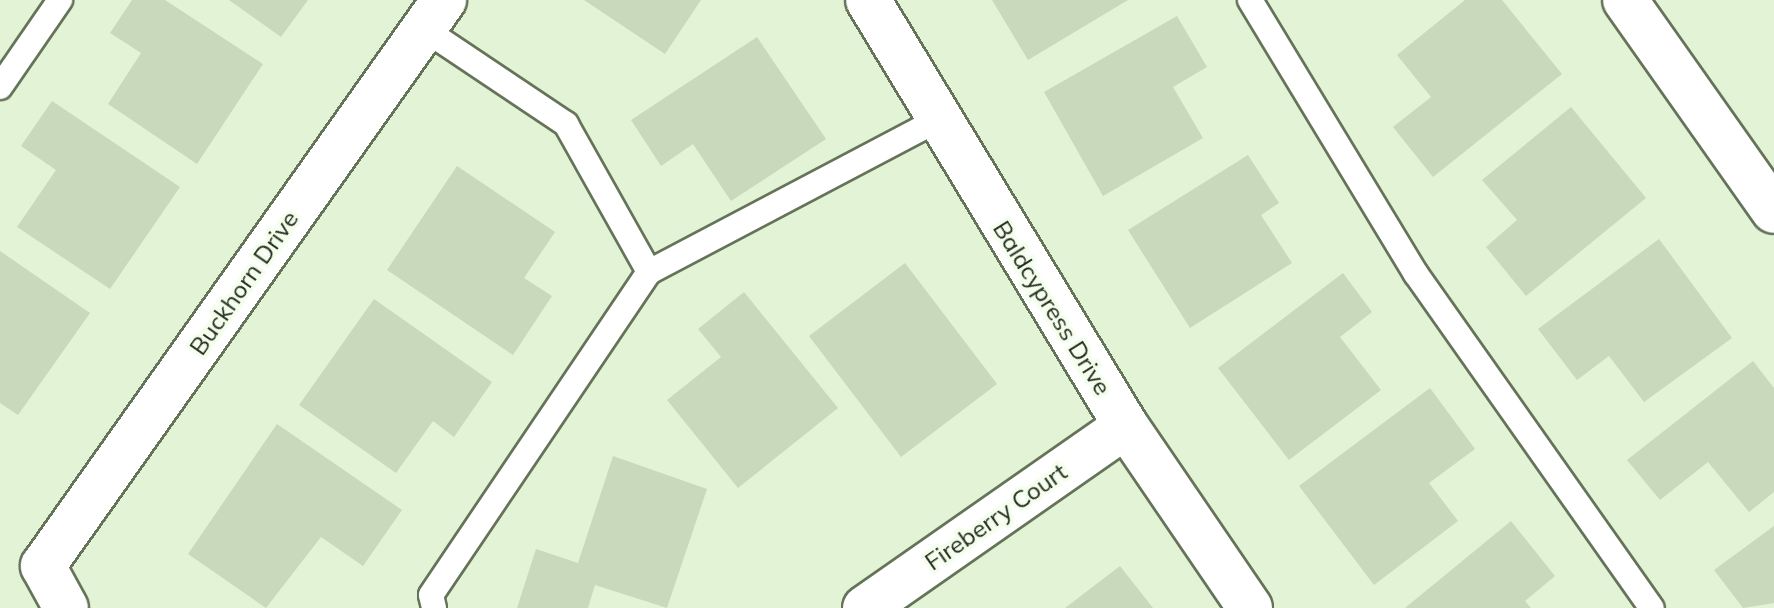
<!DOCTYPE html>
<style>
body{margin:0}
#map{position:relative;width:1774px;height:608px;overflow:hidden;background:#e3f3d5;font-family:Mulish,sans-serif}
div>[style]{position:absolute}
.building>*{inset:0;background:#c9d9bc}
.roads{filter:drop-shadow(2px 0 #657359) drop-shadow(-2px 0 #657359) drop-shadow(0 2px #657359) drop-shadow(0 -2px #657359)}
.lane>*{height:24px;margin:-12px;padding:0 12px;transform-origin:12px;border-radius:12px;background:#fff}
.street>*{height:44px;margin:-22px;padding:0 22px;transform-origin:22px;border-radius:22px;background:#fff}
span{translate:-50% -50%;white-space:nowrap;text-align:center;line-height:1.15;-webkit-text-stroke:7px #f4feec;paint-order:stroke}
.street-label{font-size:24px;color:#23291e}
</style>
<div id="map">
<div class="building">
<div style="clip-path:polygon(132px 0,165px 0,263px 64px,197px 164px,108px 104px,141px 53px,110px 33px)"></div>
<div style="clip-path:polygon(229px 0,308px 0,281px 37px)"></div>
<div style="clip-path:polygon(584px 0,701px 0,665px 54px)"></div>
<div style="clip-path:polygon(992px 0,1128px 0,1028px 60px)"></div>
<div style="clip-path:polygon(1465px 0,1502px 0,1562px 74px,1433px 177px,1393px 127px,1431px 97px,1397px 55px)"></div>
<div style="clip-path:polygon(1177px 16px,1207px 67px,1173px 87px,1203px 138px,1103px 196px,1044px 92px)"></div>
<div style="clip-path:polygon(757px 37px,826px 139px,731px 201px,693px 144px,661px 166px,631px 120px)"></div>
<div style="clip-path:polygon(52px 101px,180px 187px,110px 289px,17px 227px,56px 170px,21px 146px)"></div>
<div style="clip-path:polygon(1571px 107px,1646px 198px,1526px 296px,1486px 247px,1517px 220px,1482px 180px)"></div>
<div style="clip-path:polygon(1248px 155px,1279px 203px,1261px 215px,1292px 263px,1190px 328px,1128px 230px)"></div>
<div style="clip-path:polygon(457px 166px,555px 232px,524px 278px,552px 296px,513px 355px,387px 270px)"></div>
<div style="clip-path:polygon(1659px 239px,1732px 338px,1644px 402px,1609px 356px,1577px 380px,1538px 329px)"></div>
<div style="clip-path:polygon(0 251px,90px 313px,18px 415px,0 403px)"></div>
<div style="clip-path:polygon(905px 263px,997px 384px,901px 457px,809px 336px)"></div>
<div style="clip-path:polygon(1343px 273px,1372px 312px,1340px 337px,1381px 390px,1289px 460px,1218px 368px)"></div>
<div style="clip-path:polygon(744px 292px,838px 408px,738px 488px,667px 400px,721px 357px,698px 329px)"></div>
<div style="clip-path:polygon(374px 299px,492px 382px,454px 437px,433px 421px,396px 473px,299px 405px)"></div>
<div style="clip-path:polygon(1753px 361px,1774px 388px,1774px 492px,1749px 512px,1708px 462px,1660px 500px,1627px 460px)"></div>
<div style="clip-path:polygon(1430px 388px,1475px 449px,1429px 483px,1458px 521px,1374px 585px,1299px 486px)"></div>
<div style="clip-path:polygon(277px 424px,402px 510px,363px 566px,321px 537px,266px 608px,188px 554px)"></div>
<div style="clip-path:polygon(613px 456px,707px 489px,667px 608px,595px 585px,588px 608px,517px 608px,536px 549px,578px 563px)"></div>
<div style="clip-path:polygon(1511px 521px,1555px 576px,1525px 601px,1531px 608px,1405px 608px)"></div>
<div style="clip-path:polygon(1774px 526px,1774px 603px,1743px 608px,1714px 570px)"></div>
<div style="clip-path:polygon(1120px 566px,1153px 608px,1065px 608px)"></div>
</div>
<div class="roads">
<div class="lane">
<div style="left:1250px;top:0;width:320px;rotate:58.8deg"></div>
<div style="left:1416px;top:274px;width:409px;rotate:54.8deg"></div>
<div style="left:424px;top:29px;width:171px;rotate:33.8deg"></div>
<div style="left:566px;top:124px;width:170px;rotate:60.7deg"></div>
<div style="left:0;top:87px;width:106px;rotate:-55.4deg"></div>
<div style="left:434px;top:608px;width:13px;rotate:-103deg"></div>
<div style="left:431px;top:595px;width:390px;rotate:-56deg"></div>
<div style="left:649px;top:272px;width:323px;rotate:-27.8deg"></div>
</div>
<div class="street">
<div style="left:868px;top:0;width:498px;rotate:58.8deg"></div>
<div style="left:1126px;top:426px;width:220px;rotate:55.7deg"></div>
<div style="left:1625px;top:0;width:258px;rotate:54.8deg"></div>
<div style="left:66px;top:608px;width:48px;rotate:-118.7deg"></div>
<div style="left:43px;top:566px;width:694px;rotate:-54.68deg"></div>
<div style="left:865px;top:608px;width:318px;rotate:-34.9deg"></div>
</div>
</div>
<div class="street-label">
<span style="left:244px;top:283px;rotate:-55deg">Buckhorn Drive</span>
<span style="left:1052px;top:308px;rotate:58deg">Baldcypress Drive</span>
<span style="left:996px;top:517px;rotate:-35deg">Fireberry Court</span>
</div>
</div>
